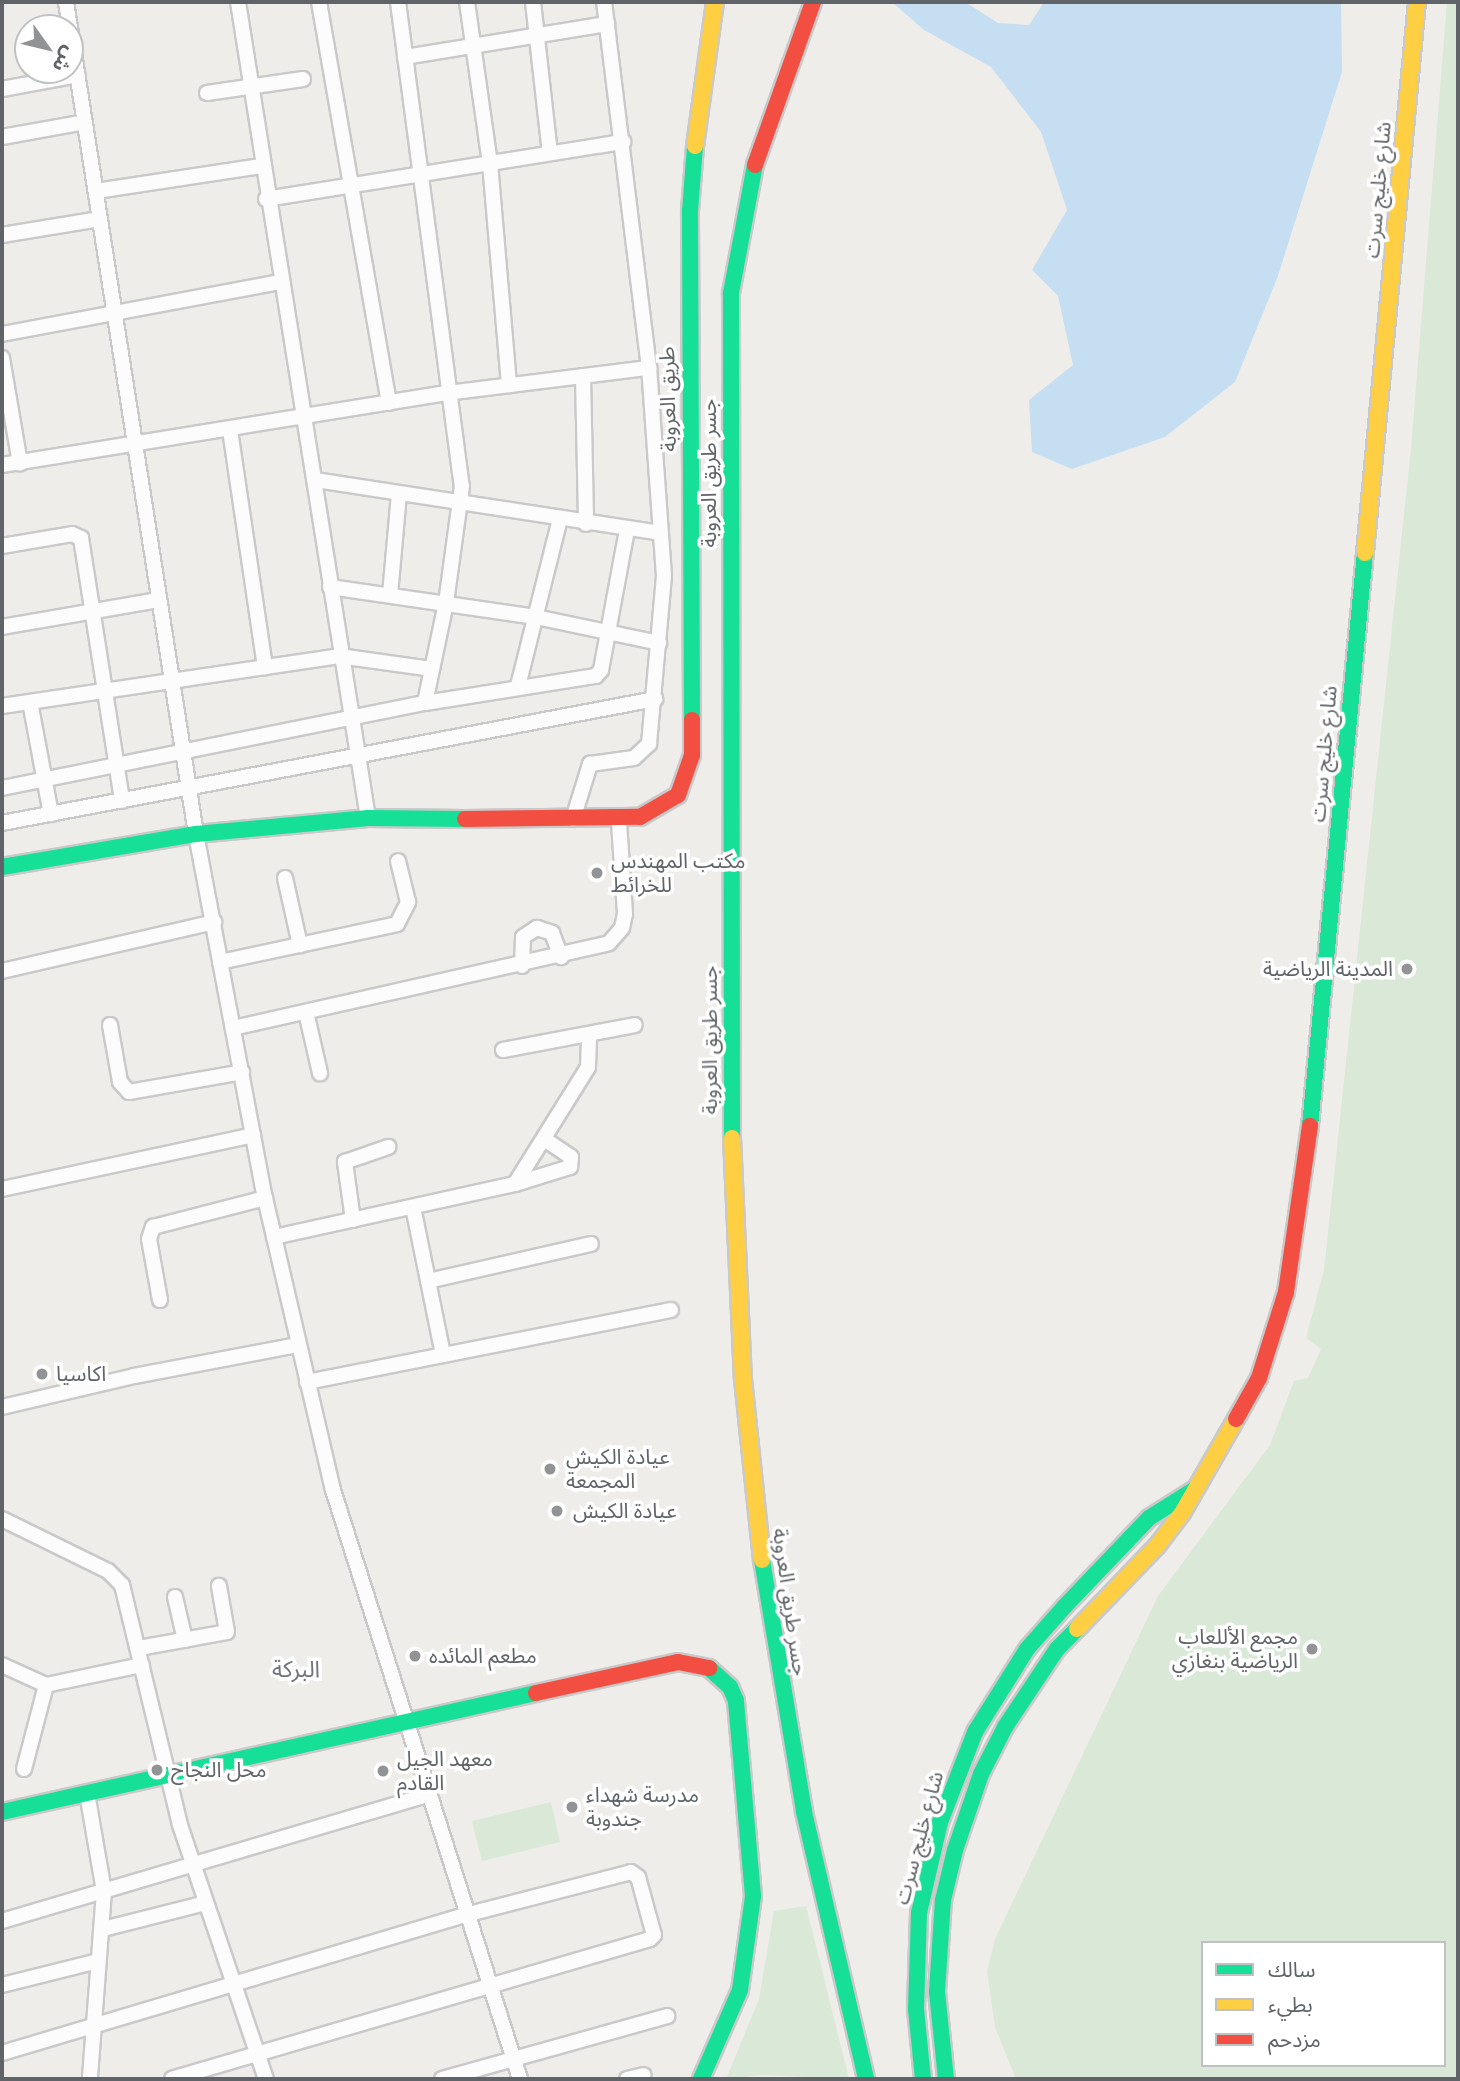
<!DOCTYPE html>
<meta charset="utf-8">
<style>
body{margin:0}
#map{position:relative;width:1460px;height:2081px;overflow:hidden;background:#efedea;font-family:"Public Sans","Noto Sans Arabic",sans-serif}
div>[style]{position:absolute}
.green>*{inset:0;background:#dae8d8}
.water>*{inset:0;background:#c6def2}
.roads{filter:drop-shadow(2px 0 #cac9c9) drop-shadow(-2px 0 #cac9c9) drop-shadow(0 2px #cac9c9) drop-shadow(0 -2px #cac9c9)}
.street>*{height:14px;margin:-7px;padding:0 7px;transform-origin:7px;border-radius:7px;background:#fdfcfc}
.fast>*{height:16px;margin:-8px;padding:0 8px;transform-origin:8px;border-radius:8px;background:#16e098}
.slow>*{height:16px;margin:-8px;padding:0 8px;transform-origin:8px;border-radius:8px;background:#ffcf43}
.jam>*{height:16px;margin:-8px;padding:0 8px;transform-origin:8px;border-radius:8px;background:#f24e42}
.dots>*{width:19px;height:19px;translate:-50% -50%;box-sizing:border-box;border:4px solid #fff;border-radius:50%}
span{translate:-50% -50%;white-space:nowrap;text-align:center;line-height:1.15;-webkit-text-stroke:7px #fff;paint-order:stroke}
.street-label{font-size:21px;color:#606367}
.poi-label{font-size:21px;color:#606367}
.left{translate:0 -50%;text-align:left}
.right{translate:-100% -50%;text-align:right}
.neighbourhood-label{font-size:23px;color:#717579}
.frame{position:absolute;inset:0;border:4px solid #606367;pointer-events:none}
.legend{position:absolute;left:1201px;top:1941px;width:245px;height:126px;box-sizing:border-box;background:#fff;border:2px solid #bfc1c2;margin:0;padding:9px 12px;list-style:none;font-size:21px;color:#606367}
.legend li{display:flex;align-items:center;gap:14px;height:35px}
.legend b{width:35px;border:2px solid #bfc1c2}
.north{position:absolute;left:14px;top:14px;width:70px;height:70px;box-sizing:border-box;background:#fff;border:2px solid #bfc1c2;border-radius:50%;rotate:124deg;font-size:19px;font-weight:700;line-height:28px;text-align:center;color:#606367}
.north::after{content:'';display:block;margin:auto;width:24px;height:32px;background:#929395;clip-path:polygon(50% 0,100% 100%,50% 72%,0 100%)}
</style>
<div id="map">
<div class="green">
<div style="clip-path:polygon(evenodd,1447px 2px,1458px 2px,1458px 2079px,1016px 2079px,995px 2027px,987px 1971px,995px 1939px,1158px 1596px,1270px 1445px,1294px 1381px,1308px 1378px,1321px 1349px,1306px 1338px,1324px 1270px,1411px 448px,1447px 2px,1203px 1943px,1444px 1943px,1444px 2065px,1203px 2065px,1203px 1943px)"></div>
<div style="clip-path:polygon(551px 1802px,560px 1842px,482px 1861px,472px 1821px)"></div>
<div style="clip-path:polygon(806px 1906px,849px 2079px,762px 2075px,726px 2079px,759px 1999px,774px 1911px)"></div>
</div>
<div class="water">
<div style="clip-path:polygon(892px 2px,965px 2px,998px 23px,1029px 25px,1044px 2px,1341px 2px,1342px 72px,1278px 276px,1235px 382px,1165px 437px,1072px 469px,1032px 452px,1029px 400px,1073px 365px,1058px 296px,1032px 270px,1067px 210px,1041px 132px,991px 67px,924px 30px)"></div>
</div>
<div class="roads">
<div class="street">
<div style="left:66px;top:2px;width:842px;rotate:81.12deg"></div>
<div style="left:196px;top:834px;width:370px;rotate:79.3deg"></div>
<div style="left:265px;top:1198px;width:300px;rotate:76.9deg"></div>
<div style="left:333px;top:1490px;width:618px;rotate:72.39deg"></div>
<div style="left:238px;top:2px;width:826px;rotate:80.95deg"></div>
<div style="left:319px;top:2px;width:407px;rotate:80.1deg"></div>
<div style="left:398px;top:2px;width:488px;rotate:82.5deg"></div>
<div style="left:462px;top:486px;width:118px;rotate:97.8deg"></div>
<div style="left:446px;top:603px;width:102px;rotate:101.9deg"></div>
<div style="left:467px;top:2px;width:163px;rotate:81.9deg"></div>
<div style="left:490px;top:163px;width:223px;rotate:85.1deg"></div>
<div style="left:533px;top:2px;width:152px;rotate:83.6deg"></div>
<div style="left:405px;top:57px;width:205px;rotate:-9.3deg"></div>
<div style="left:2px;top:89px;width:77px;rotate:-10.4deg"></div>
<div style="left:207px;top:93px;width:97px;rotate:-8.3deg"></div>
<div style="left:2px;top:137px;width:84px;rotate:-10.2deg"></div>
<div style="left:96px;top:191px;width:167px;rotate:-8.6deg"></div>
<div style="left:266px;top:199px;width:362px;rotate:-9.1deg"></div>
<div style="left:2px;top:235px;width:99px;rotate:-9.3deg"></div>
<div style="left:2px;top:334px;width:282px;rotate:-10.6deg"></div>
<div style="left:2px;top:358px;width:107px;rotate:80.3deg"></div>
<div style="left:583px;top:376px;width:148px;rotate:88.8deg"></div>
<div style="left:230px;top:430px;width:240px;rotate:81.6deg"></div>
<div style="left:2px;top:465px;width:451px;rotate:-9.2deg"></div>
<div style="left:447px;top:393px;width:204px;rotate:-7.1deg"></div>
<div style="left:315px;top:480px;width:349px;rotate:8.7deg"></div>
<div style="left:2px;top:546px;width:71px;rotate:-9.7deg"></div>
<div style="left:72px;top:534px;width:10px;rotate:24deg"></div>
<div style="left:81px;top:538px;width:266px;rotate:81.1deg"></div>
<div style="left:330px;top:587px;width:208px;rotate:8.3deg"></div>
<div style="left:536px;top:617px;width:126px;rotate:11.9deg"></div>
<div style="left:390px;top:595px;width:101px;rotate:-84.9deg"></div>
<div style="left:2px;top:627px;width:159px;rotate:-9.8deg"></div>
<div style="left:518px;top:686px;width:172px;rotate:-75.9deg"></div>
<div style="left:30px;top:702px;width:114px;rotate:79.4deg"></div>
<div style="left:2px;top:706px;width:341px;rotate:-8.4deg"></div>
<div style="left:339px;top:656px;width:93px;rotate:8deg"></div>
<div style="left:2px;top:788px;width:431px;rotate:-11.4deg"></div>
<div style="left:425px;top:703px;width:173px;rotate:-9deg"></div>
<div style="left:596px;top:676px;width:8px;rotate:-50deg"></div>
<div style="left:601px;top:670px;width:142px;rotate:-79.5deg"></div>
<div style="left:573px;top:819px;width:58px;rotate:-72.8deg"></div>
<div style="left:590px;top:764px;width:44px;rotate:-7.8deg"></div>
<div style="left:634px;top:758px;width:21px;rotate:-43deg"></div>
<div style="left:649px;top:744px;width:169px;rotate:-84.9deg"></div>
<div style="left:664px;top:576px;width:209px;rotate:-94.1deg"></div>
<div style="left:649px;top:368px;width:369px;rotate:-97deg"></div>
<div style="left:2px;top:823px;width:665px;rotate:-10.75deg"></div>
<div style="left:285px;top:878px;width:69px;rotate:77.4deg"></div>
<div style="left:220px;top:962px;width:181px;rotate:-12.1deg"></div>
<div style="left:397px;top:924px;width:25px;rotate:-63deg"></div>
<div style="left:408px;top:902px;width:42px;rotate:-103.7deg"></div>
<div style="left:522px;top:966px;width:29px;rotate:-88deg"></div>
<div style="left:523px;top:937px;width:17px;rotate:-33deg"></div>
<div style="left:537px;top:928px;width:16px;rotate:18deg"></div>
<div style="left:552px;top:933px;width:26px;rotate:69deg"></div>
<div style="left:2px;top:971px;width:218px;rotate:-13deg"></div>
<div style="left:306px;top:1012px;width:63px;rotate:77.1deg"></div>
<div style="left:110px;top:1025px;width:58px;rotate:80deg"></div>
<div style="left:120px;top:1082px;width:13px;rotate:48deg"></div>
<div style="left:129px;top:1092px;width:115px;rotate:-10deg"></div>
<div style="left:233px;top:1028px;width:385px;rotate:-12.7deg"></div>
<div style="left:609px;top:943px;width:20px;rotate:-49deg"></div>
<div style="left:622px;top:928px;width:14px;rotate:-78deg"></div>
<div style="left:625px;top:914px;width:94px;rotate:-93.7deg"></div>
<div style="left:503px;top:1050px;width:134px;rotate:-10.7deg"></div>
<div style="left:515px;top:1184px;width:138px;rotate:-58deg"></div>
<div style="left:588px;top:1067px;width:33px;rotate:-88deg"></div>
<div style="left:2px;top:1189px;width:257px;rotate:-12.1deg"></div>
<div style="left:413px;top:1207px;width:151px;rotate:78.5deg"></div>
<div style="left:353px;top:1220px;width:59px;rotate:-97.9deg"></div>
<div style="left:345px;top:1162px;width:46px;rotate:-19.2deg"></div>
<div style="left:274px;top:1237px;width:247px;rotate:-12.4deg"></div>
<div style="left:515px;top:1184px;width:58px;rotate:-17.2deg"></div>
<div style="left:570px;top:1167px;width:10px;rotate:-84deg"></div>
<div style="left:571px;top:1157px;width:32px;rotate:-146deg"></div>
<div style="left:428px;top:1281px;width:167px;rotate:-12.8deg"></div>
<div style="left:160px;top:1300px;width:62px;rotate:-100.2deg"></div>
<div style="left:149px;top:1239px;width:13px;rotate:-72deg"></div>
<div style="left:153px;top:1227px;width:116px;rotate:-14.5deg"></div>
<div style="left:307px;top:1382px;width:371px;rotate:-11.2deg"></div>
<div style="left:2px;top:1407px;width:136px;rotate:-13.2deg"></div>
<div style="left:134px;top:1376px;width:167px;rotate:-10.7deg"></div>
<div style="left:2px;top:1519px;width:118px;rotate:26.1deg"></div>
<div style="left:108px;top:1571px;width:20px;rotate:45deg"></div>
<div style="left:122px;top:1585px;width:247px;rotate:76.4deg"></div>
<div style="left:180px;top:1825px;width:268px;rotate:71.3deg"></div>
<div style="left:175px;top:1597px;width:44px;rotate:76.9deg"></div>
<div style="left:139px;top:1648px;width:89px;rotate:-10.3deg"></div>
<div style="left:227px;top:1632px;width:47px;rotate:-99.9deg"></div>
<div style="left:2px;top:1665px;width:48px;rotate:24.4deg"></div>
<div style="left:46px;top:1685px;width:98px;rotate:-11.8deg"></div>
<div style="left:24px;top:1769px;width:87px;rotate:-75.3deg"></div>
<div style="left:87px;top:1793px;width:99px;rotate:80.2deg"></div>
<div style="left:104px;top:1891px;width:189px;rotate:94.3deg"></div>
<div style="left:2px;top:1921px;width:444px;rotate:-16.5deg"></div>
<div style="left:103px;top:1929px;width:106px;rotate:-14.2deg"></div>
<div style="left:2px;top:1985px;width:99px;rotate:-14deg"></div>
<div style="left:2px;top:2053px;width:483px;rotate:-16.6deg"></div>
<div style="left:465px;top:1915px;width:171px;rotate:-14.5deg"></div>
<div style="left:631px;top:1872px;width:9px;rotate:36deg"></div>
<div style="left:638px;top:1877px;width:60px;rotate:74.6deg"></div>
<div style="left:654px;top:1935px;width:6px;rotate:135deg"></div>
<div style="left:650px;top:1939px;width:498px;rotate:163.7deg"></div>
<div style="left:442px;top:2079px;width:234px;rotate:-15.6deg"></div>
<div style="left:627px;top:2079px;width:17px;rotate:-13deg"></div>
</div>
<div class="fast">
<div style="left:692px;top:720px;width:509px;rotate:-90.23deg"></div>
<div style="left:690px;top:211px;width:65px;rotate:-85.6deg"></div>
<div style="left:2px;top:867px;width:197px;rotate:-9.7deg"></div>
<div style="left:196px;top:834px;width:173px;rotate:-5.3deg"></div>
<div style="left:368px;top:818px;width:97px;rotate:0.6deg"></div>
<div style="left:1310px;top:1126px;width:576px;rotate:-84.52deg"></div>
<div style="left:732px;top:1138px;width:845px;rotate:-90.07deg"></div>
<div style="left:731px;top:293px;width:130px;rotate:-79.4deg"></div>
<div style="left:762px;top:1560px;width:255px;rotate:80.5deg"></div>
<div style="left:804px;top:1812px;width:274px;rotate:76.9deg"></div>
<div style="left:2px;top:1812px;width:547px;rotate:-12.56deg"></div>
<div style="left:701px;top:2079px;width:97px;rotate:-66.3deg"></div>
<div style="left:740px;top:1990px;width:95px;rotate:-82.1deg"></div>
<div style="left:753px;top:1896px;width:196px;rotate:-95deg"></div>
<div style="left:736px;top:1701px;width:15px;rotate:-113deg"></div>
<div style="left:730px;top:1687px;width:28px;rotate:-138deg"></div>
<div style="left:923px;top:2079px;width:70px;rotate:-95.7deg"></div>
<div style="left:916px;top:2009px;width:96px;rotate:-88.2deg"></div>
<div style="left:919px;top:1913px;width:93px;rotate:-77deg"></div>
<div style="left:940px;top:1822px;width:97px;rotate:-68.7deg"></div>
<div style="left:975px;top:1732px;width:98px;rotate:-57.9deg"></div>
<div style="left:1027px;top:1649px;width:57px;rotate:-48.5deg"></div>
<div style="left:1065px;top:1606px;width:122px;rotate:-46.3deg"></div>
<div style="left:1149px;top:1518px;width:54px;rotate:-32.2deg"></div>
<div style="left:946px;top:2079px;width:87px;rotate:-95.9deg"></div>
<div style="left:937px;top:1992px;width:92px;rotate:-86.3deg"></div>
<div style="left:943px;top:1900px;width:51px;rotate:-76.5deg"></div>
<div style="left:955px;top:1850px;width:80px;rotate:-71.1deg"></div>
<div style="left:981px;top:1774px;width:53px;rotate:-62.9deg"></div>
<div style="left:1005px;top:1727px;width:94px;rotate:-56.3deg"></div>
<div style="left:1057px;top:1649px;width:28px;rotate:-45deg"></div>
</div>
<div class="slow">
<div style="left:695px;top:146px;width:145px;rotate:-82.1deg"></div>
<div style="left:1365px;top:553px;width:553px;rotate:-84.61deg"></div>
<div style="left:732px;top:1138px;width:241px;rotate:87.4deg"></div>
<div style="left:743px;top:1379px;width:182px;rotate:84deg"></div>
<div style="left:1077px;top:1629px;width:115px;rotate:-46.1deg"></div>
<div style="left:1157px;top:1546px;width:41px;rotate:-52.9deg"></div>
<div style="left:1182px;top:1513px;width:108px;rotate:-60.1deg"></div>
</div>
<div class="jam">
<div style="left:755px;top:165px;width:173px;rotate:-70.4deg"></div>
<div style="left:465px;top:819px;width:175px;rotate:-0.7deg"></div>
<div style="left:640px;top:817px;width:44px;rotate:-30.1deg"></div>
<div style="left:678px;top:795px;width:42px;rotate:-70.7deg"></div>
<div style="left:692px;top:755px;width:35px;rotate:-90deg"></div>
<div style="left:1236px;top:1419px;width:47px;rotate:-60.7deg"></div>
<div style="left:1259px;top:1378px;width:90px;rotate:-72.6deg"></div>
<div style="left:1286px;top:1292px;width:168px;rotate:-81.8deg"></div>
<div style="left:536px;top:1693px;width:145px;rotate:-12.3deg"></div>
<div style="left:678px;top:1662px;width:32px;rotate:11deg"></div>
</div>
</div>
<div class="dots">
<div style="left:597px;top:873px;background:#929395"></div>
<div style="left:1407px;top:969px;background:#929395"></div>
<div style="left:42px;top:1374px;background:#929395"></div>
<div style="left:550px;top:1469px;background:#929395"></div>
<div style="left:557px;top:1511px;background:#929395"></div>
<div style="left:1312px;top:1649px;background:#929395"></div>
<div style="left:415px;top:1656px;background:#929395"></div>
<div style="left:157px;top:1770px;background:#929395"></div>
<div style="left:383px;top:1771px;background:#929395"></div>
<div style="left:572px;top:1807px;background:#929395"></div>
</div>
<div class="street-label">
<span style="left:1378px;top:190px;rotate:-85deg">شارع خليج سرت</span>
<span style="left:668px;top:399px;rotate:-91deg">طريق العروبة</span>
<span style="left:709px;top:473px;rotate:-90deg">جسر طريق العروبة</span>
<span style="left:1324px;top:754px;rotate:-85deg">شارع خليج سرت</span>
<span style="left:710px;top:1040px;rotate:-90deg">جسر طريق العروبة</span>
<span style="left:790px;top:1602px;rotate:82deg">جسر طريق العروبة</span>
<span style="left:919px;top:1838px;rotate:-75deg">شارع خليج سرت</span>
</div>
<div class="poi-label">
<span class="left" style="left:611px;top:873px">مكتب المهندس<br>للخرائط</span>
<span class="right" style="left:1393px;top:969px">المدينة الرياضية</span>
<span class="left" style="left:56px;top:1374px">اكاسيا</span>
<span class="left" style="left:566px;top:1469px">عيادة الكيش<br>المجمعة</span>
<span class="left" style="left:573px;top:1511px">عيادة الكيش</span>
<span class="right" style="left:1298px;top:1649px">مجمع الأللعاب<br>الرياضية بنغازي</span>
<span class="left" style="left:429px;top:1656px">مطعم المائده</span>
<span class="left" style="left:397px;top:1771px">معهد الجيل<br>القادم</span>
<span class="left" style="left:171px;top:1770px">محل النجاح</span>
<span class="left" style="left:586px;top:1807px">مدرسة شهداء<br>جندوبة</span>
</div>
<div class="neighbourhood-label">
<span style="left:296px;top:1669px">البركة</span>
</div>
<div class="frame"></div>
<ul class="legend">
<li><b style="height:9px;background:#16e098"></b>سالك</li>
<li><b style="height:9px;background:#ffcf43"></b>بطيء</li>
<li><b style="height:9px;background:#f24e42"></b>مزدحم</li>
</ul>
<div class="north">ش</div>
</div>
